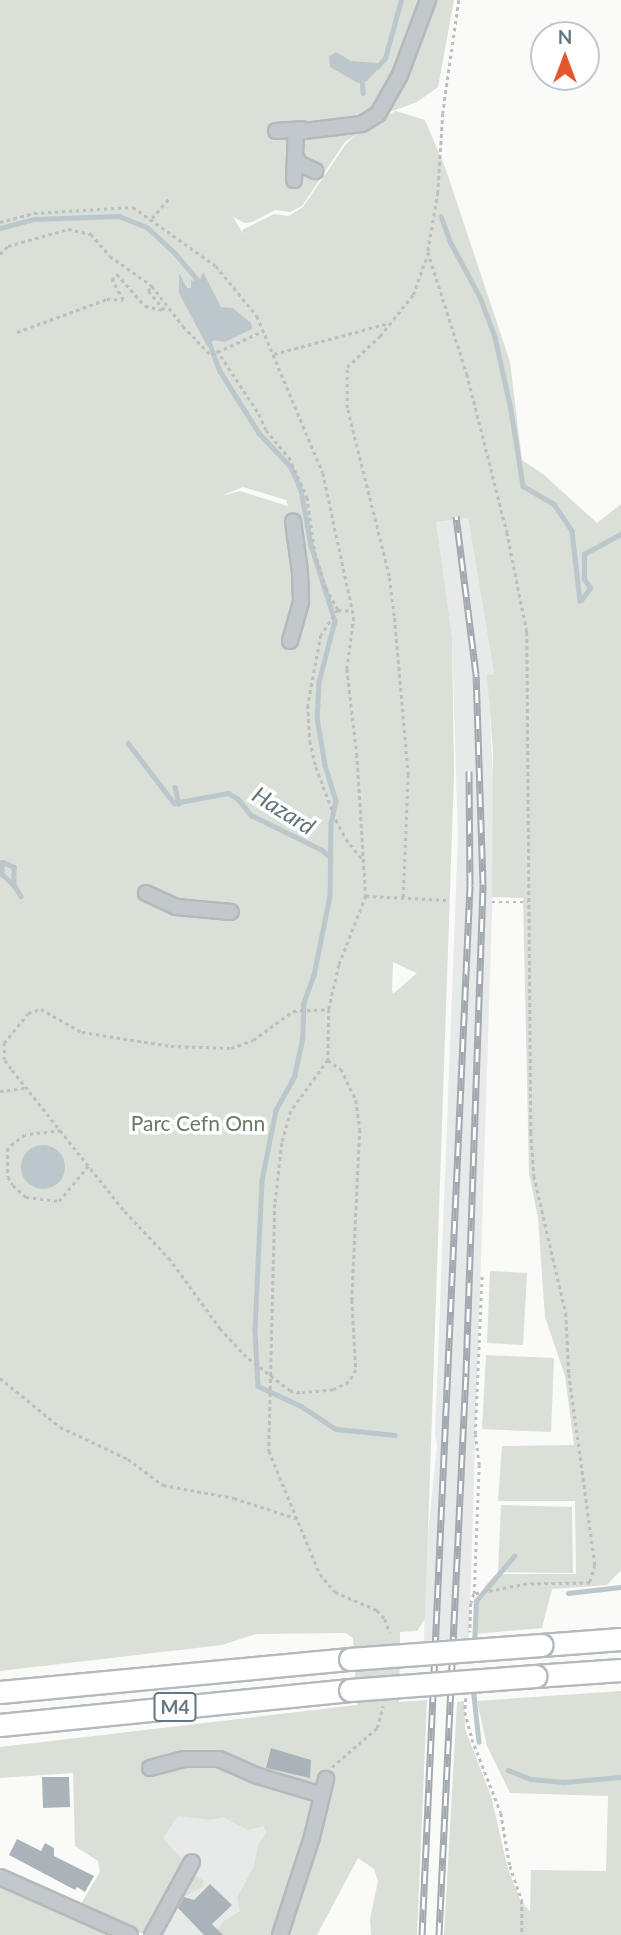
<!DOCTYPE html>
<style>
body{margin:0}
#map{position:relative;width:621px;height:1935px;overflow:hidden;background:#fafaf8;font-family:Lato,sans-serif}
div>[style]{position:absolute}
.built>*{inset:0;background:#e8e9e9}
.green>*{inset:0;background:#dadfd7}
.water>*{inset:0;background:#bbc7cb}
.round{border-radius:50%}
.stream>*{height:4.5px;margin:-2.25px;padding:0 2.25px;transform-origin:2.25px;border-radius:2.25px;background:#bbc7cb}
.building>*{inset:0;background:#aab3b9}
.path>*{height:2.5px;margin-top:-1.25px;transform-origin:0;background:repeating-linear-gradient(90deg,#bbbfc2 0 3.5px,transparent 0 7px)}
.roads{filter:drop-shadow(2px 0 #b4b9bd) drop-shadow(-2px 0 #b4b9bd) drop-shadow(0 2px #b4b9bd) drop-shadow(0 -2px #b4b9bd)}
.minor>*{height:14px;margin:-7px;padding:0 7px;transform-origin:7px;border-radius:7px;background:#c3c8cc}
.highway>*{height:21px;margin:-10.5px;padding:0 10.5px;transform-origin:10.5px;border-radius:10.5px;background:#fff}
.rail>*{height:7px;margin-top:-3.5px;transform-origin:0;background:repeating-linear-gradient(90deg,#fff 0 13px,#a2aab0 0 26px);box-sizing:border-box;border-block:2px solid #a2aab0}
.bridges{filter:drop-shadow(2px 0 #b4b9bd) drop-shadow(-2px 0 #b4b9bd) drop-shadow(0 2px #b4b9bd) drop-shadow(0 -2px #b4b9bd)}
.highway-bridge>*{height:21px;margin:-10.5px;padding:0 10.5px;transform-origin:10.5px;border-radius:10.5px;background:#fff}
span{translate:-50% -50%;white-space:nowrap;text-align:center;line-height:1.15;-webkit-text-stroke:7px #fff;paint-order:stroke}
.shield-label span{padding:2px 5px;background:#fff;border:2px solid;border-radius:5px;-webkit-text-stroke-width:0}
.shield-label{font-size:19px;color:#657683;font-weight:700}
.park-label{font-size:21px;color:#687a64}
.water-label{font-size:23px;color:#60757c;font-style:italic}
.north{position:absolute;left:530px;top:21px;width:70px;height:70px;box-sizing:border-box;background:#fff;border:2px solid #c1c8cd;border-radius:50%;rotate:0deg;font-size:19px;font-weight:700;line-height:28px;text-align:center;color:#657683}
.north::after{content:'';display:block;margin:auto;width:24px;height:32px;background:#e4572e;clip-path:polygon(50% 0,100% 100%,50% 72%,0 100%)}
</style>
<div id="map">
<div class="built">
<div style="clip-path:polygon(468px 518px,494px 674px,488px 675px,495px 818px,469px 1638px,424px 1641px,428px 1535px,437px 1445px,435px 1434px,458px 838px,452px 638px,435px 522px)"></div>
<div style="clip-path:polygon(149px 1803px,285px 1825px,234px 1935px,155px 1935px)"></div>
</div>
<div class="green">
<div style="clip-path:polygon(evenodd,0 0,454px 0,438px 87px,417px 102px,382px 115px,375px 121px,396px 111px,425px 120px,446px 170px,510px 362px,522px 460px,543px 474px,597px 523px,621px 504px,621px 1570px,607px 1585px,552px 1589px,542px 1628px,475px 1634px,475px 1607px,485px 1586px,496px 1574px,576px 1574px,575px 1501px,498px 1501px,502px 1446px,574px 1445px,565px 1376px,545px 1317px,538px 1218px,529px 1173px,523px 898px,492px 897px,493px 750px,487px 675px,494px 674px,468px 518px,436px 522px,452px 638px,454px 774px,425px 1619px,417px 1631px,400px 1632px,399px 1702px,427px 1700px,417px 1935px,371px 1935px,370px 1919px,378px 1881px,374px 1869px,358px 1858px,317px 1935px,215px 1935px,223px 1922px,240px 1911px,237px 1898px,254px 1866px,258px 1845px,267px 1832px,263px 1826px,248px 1830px,223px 1817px,211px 1820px,178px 1816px,163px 1838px,186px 1864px,185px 1870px,204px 1881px,203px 1887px,179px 1899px,160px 1930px,144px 1934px,125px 1929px,120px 1935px,0 1935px,0 1880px,76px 1912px,100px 1872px,98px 1861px,75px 1846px,73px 1773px,0 1778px,0 1747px,357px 1705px,353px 1638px,346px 1633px,256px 1634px,222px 1645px,0 1671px,0 0,357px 134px,346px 144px,303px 207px,289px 216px,274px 214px,242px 230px,243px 234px,233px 217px,245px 223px,252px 222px,275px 210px,290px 212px,302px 206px,345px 142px,357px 134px,0 0,243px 487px,286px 500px,288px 506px,240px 491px,221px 496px,243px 487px,0 0,393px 962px,417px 973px,393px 994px,392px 990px,393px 962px)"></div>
<div style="clip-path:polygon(490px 1271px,527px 1273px,523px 1345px,487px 1343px)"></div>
<div style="clip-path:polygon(486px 1355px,554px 1358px,551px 1432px,482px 1429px)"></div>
<div style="clip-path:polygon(501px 1505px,572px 1507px,573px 1573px,498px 1572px)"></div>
<div style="clip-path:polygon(621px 1691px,621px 1935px,444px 1935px,457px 1702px,464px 1701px,465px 1729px,491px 1796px,508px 1869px,521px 1902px,530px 1911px,531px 1870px,606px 1871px,608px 1796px,510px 1793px,487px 1746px,477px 1701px)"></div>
</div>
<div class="water">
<div style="clip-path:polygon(336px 52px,351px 61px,377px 63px,380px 67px,367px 81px,358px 83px,330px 67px,329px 57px)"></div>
<div style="clip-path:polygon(203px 272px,221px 307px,233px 308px,251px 323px,252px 329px,225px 342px,214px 340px,207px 346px,179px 293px,179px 273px,187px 288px,191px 288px,191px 280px,199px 282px)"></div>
<div class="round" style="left:21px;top:1145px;width:44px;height:44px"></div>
</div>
<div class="stream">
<div style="left:377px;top:67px;width:12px;rotate:-48deg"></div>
<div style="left:385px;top:58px;width:60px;rotate:-74.6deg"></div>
<div style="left:362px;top:77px;width:16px;rotate:86deg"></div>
<div style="left:441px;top:216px;width:29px;rotate:70deg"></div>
<div style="left:451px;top:243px;width:61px;rotate:61.8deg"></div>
<div style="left:480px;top:297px;width:43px;rotate:69.4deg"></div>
<div style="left:495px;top:337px;width:75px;rotate:77.6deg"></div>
<div style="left:511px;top:410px;width:77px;rotate:81deg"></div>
<div style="left:523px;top:486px;width:36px;rotate:30deg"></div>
<div style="left:554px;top:504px;width:32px;rotate:56deg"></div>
<div style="left:572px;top:531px;width:70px;rotate:83.5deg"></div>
<div style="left:0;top:228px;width:35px;rotate:-15deg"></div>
<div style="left:34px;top:219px;width:85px;rotate:-2deg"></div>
<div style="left:119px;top:216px;width:31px;rotate:22deg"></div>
<div style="left:148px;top:228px;width:37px;rotate:43deg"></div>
<div style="left:175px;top:253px;width:38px;rotate:50deg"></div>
<div style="left:199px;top:282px;width:4px;rotate:-135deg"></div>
<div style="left:210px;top:344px;width:29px;rotate:70deg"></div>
<div style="left:220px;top:371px;width:73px;rotate:57.8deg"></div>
<div style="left:259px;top:433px;width:47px;rotate:46.7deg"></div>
<div style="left:291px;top:467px;width:25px;rotate:67deg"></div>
<div style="left:301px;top:490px;width:56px;rotate:79.7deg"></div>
<div style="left:311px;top:545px;width:80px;rotate:72.5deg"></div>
<div style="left:335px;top:621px;width:63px;rotate:104.7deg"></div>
<div style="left:319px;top:682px;width:35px;rotate:93deg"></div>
<div style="left:317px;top:717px;width:49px;rotate:80.5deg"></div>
<div style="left:325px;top:765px;width:37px;rotate:73deg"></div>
<div style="left:336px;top:800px;width:24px;rotate:102deg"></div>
<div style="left:331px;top:823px;width:73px;rotate:90.8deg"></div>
<div style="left:330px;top:896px;width:81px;rotate:101.4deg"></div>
<div style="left:314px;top:975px;width:30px;rotate:110deg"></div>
<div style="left:304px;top:1003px;width:34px;rotate:92deg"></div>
<div style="left:303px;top:1037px;width:40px;rotate:102deg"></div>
<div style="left:295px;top:1076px;width:39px;rotate:119deg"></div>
<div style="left:276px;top:1110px;width:72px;rotate:101.2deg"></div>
<div style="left:262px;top:1181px;width:149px;rotate:92.7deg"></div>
<div style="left:255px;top:1330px;width:56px;rotate:86.9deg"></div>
<div style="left:258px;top:1386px;width:47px;rotate:24.9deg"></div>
<div style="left:301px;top:1406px;width:42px;rotate:33.3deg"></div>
<div style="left:336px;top:1429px;width:59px;rotate:5.8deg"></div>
<div style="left:581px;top:600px;width:15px;rotate:-53deg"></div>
<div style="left:590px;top:588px;width:11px;rotate:-124deg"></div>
<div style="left:584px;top:579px;width:25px;rotate:-90deg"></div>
<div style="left:584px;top:554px;width:42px;rotate:-28.4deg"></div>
<div style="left:128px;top:743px;width:76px;rotate:52.5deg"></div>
<div style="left:174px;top:803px;width:55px;rotate:-10.5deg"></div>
<div style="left:228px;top:793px;width:12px;rotate:31deg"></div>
<div style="left:238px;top:799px;width:21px;rotate:51deg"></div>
<div style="left:251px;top:815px;width:79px;rotate:26.2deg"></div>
<div style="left:322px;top:850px;width:11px;rotate:41deg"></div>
<div style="left:175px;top:787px;width:17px;rotate:77deg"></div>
<div style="left:2px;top:862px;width:12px;rotate:90deg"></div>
<div style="left:2px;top:874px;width:16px;rotate:43deg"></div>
<div style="left:3px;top:862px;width:12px;rotate:24deg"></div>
<div style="left:14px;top:867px;width:18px;rotate:90deg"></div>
<div style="left:14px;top:885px;width:13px;rotate:58deg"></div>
<div style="left:568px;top:1593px;width:53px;rotate:-6.5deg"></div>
<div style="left:474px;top:1645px;width:44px;rotate:-87.4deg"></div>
<div style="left:476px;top:1601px;width:59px;rotate:-49.8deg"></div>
<div style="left:473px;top:1686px;width:56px;rotate:83.9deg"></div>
<div style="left:508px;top:1770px;width:24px;rotate:22deg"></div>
<div style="left:530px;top:1779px;width:34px;rotate:5deg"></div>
<div style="left:564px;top:1782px;width:57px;rotate:-5deg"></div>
</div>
<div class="building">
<div style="clip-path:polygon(271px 1748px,311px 1760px,310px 1778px,266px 1768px)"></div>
<div style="clip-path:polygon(42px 1777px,69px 1777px,70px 1807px,43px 1808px)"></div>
<div style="clip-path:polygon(17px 1839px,41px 1851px,45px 1843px,54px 1848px,54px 1856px,94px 1876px,85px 1892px,77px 1887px,75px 1890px,9px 1855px)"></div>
<div style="clip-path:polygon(210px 1884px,232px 1905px,212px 1924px,223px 1935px,204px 1935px,178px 1908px,184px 1897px,194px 1900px)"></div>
</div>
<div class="path">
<div style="left:459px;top:0;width:114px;rotate:98.1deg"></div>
<div style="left:443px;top:113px;width:79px;rotate:93.6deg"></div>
<div style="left:438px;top:192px;width:61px;rotate:99.5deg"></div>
<div style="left:428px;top:252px;width:128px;rotate:72.3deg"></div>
<div style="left:467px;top:374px;width:163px;rotate:75.8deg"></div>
<div style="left:507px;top:532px;width:102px;rotate:78.7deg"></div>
<div style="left:527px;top:632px;width:500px;rotate:89.54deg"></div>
<div style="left:531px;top:1132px;width:44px;rotate:86.1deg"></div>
<div style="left:534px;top:1176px;width:141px;rotate:76.9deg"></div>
<div style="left:566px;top:1313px;width:61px;rotate:87.2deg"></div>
<div style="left:569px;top:1374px;width:193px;rotate:82.2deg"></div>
<div style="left:595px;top:1565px;width:19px;rotate:106deg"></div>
<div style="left:590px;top:1583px;width:63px;rotate:179.1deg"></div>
<div style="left:527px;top:1584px;width:54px;rotate:169.3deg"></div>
<div style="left:474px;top:1594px;width:9px;rotate:108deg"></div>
<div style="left:471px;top:1603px;width:29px;rotate:92deg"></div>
<div style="left:152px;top:218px;width:28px;rotate:-49deg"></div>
<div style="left:0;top:222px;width:35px;rotate:-15deg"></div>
<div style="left:34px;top:213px;width:99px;rotate:-3.5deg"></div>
<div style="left:133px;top:207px;width:102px;rotate:35.4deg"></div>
<div style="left:216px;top:266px;width:65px;rotate:50.6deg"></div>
<div style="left:257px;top:316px;width:170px;rotate:67.2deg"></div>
<div style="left:323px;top:473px;width:147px;rotate:77.9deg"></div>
<div style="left:354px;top:617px;width:52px;rotate:97.7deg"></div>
<div style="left:347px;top:669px;width:86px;rotate:83.3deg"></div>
<div style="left:357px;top:754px;width:142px;rotate:86.4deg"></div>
<div style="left:366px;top:896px;width:74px;rotate:111.4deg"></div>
<div style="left:339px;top:965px;width:45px;rotate:102.8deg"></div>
<div style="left:329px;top:1009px;width:51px;rotate:91.1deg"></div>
<div style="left:328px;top:1060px;width:63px;rotate:126deg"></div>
<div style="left:291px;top:1111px;width:33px;rotate:106deg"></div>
<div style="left:282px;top:1143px;width:61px;rotate:96.5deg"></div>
<div style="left:275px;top:1204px;width:247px;rotate:91.4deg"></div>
<div style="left:269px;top:1451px;width:133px;rotate:67.5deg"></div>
<div style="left:320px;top:1574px;width:23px;rotate:50deg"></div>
<div style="left:335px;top:1592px;width:46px;rotate:23.2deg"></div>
<div style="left:377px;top:1610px;width:12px;rotate:48deg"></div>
<div style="left:385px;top:1619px;width:15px;rotate:70deg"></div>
<div style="left:0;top:254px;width:11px;rotate:-45deg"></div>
<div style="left:8px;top:246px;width:62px;rotate:-15.8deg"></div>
<div style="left:68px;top:229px;width:24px;rotate:12deg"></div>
<div style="left:91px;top:234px;width:29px;rotate:49deg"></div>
<div style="left:110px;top:256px;width:52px;rotate:35.5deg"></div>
<div style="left:152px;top:286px;width:51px;rotate:52.2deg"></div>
<div style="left:183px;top:326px;width:40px;rotate:46deg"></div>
<div style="left:211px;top:355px;width:57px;rotate:-24.8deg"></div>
<div style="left:123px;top:300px;width:23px;rotate:-119deg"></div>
<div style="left:112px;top:280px;width:8px;rotate:-50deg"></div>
<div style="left:117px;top:274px;width:43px;rotate:48.8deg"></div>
<div style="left:145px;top:306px;width:19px;rotate:12deg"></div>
<div style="left:164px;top:310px;width:25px;rotate:-130deg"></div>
<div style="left:148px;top:291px;width:6px;rotate:-51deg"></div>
<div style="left:17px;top:332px;width:96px;rotate:-20.1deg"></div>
<div style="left:107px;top:299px;width:16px;rotate:4deg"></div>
<div style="left:217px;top:350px;width:77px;rotate:56.7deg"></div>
<div style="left:259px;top:414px;width:17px;rotate:66deg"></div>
<div style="left:266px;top:430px;width:35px;rotate:50deg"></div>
<div style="left:289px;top:457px;width:44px;rotate:65.8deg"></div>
<div style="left:307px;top:497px;width:56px;rotate:81.7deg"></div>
<div style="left:315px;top:552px;width:38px;rotate:73deg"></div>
<div style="left:326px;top:588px;width:25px;rotate:61deg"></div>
<div style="left:338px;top:610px;width:30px;rotate:124deg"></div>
<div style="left:321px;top:635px;width:71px;rotate:100.5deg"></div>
<div style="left:308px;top:705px;width:36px;rotate:87deg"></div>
<div style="left:310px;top:741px;width:27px;rotate:77deg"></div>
<div style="left:316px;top:767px;width:57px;rotate:69.3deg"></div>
<div style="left:336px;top:820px;width:21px;rotate:62deg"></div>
<div style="left:346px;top:839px;width:28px;rotate:51deg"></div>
<div style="left:274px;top:354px;width:119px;rotate:-15.1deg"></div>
<div style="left:338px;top:610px;width:14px;rotate:4deg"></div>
<div style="left:366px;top:896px;width:82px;rotate:2.8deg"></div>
<div style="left:403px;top:897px;width:122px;rotate:-87.7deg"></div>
<div style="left:408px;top:775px;width:160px;rotate:-95deg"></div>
<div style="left:394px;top:616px;width:40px;rotate:-97.1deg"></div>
<div style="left:389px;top:576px;width:173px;rotate:-104deg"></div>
<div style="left:347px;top:408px;width:41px;rotate:-90deg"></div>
<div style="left:347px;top:367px;width:45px;rotate:-43.2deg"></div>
<div style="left:380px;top:336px;width:53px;rotate:-51.2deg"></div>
<div style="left:413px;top:295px;width:45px;rotate:-70.3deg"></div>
<div style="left:492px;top:902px;width:36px"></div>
<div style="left:328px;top:1060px;width:16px;rotate:35deg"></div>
<div style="left:341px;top:1069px;width:34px;rotate:64deg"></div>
<div style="left:356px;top:1100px;width:29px;rotate:82deg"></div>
<div style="left:360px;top:1129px;width:171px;rotate:92.7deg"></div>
<div style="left:352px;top:1300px;width:70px;rotate:86.7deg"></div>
<div style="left:356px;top:1370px;width:14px;rotate:120deg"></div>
<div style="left:349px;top:1382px;width:18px;rotate:153deg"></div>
<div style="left:333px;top:1390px;width:33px;rotate:175deg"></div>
<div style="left:300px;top:1393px;width:10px;rotate:-169deg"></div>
<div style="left:290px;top:1391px;width:56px;rotate:-142.3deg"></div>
<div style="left:246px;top:1357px;width:38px;rotate:-133deg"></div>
<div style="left:220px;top:1329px;width:85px;rotate:-125.9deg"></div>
<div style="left:170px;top:1260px;width:69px;rotate:-133.2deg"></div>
<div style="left:123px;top:1210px;width:180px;rotate:-128.5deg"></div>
<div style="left:11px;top:1069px;width:11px;rotate:-128deg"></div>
<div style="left:4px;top:1060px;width:17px;rotate:-90deg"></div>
<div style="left:4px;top:1043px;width:38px;rotate:-51deg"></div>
<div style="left:28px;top:1013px;width:14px;rotate:-17deg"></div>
<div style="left:41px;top:1009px;width:47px;rotate:29.3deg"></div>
<div style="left:82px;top:1032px;width:90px;rotate:8.9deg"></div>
<div style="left:171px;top:1046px;width:60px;rotate:1.9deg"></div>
<div style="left:231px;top:1048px;width:23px;rotate:-20deg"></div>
<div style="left:253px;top:1040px;width:49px;rotate:-35.9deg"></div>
<div style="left:293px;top:1011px;width:36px;rotate:-3deg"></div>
<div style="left:0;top:1091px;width:26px;rotate:-7deg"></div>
<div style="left:61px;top:1131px;width:36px;rotate:174deg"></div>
<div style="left:25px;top:1135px;width:21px;rotate:143deg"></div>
<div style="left:8px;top:1148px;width:29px;rotate:90deg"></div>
<div style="left:8px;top:1177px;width:9px;rotate:58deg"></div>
<div style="left:13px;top:1185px;width:18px;rotate:43deg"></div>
<div style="left:26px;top:1197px;width:33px;rotate:7deg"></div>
<div style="left:59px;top:1201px;width:47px;rotate:-50.2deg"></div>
<div style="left:0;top:1378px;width:77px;rotate:39.2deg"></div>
<div style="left:60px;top:1427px;width:75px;rotate:25.2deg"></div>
<div style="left:128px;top:1459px;width:44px;rotate:36.6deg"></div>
<div style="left:163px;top:1485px;width:72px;rotate:10.4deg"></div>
<div style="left:234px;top:1498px;width:67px;rotate:18.2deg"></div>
<div style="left:474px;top:1594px;width:129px;rotate:-87.8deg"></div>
<div style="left:479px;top:1465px;width:31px;rotate:-97deg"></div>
<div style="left:475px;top:1434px;width:159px;rotate:-87.5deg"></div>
<div style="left:466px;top:1698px;width:14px;rotate:94deg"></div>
<div style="left:465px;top:1712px;width:28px;rotate:75deg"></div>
<div style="left:472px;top:1739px;width:79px;rotate:68.6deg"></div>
<div style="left:501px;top:1813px;width:54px;rotate:80.4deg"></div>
<div style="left:510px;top:1866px;width:36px;rotate:71deg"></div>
<div style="left:522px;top:1900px;width:35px;rotate:90deg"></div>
<div style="left:332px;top:1767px;width:60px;rotate:-40.9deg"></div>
<div style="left:377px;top:1728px;width:23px;rotate:-75deg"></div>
</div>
<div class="roads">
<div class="minor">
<div style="left:276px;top:131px;width:26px;rotate:-4deg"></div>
<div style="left:296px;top:158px;width:7px;rotate:56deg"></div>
<div style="left:300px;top:164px;width:17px;rotate:25deg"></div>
<div style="left:294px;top:180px;width:48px;rotate:-87.6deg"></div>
<div style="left:296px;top:132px;width:66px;rotate:-6.9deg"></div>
<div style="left:362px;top:124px;width:19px;rotate:-32deg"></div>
<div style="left:378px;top:114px;width:45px;rotate:-60.6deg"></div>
<div style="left:400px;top:75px;width:80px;rotate:-69.5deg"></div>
<div style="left:290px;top:641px;width:41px;rotate:-74.2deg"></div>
<div style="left:301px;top:602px;width:30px;rotate:-92deg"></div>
<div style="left:300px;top:572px;width:51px;rotate:-97.8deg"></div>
<div style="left:146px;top:893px;width:33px;rotate:25deg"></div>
<div style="left:176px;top:907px;width:55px;rotate:5.2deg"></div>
<div style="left:150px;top:1768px;width:35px;rotate:-15deg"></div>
<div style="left:184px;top:1759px;width:35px"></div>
<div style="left:219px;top:1759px;width:43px;rotate:23.6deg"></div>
<div style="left:258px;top:1776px;width:67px;rotate:16.5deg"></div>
<div style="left:0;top:1877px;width:142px;rotate:24deg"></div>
<div style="left:152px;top:1935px;width:83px;rotate:-61.3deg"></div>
<div style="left:280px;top:1935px;width:103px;rotate:-71.9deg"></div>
<div style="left:312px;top:1837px;width:60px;rotate:-76.4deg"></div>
</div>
<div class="highway">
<div style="left:541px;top:1645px;width:80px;rotate:-4.3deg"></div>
<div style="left:535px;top:1676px;width:86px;rotate:-4deg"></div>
<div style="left:0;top:1692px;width:352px;rotate:-5.4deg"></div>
<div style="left:0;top:1725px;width:352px;rotate:-5.7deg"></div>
</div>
</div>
<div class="rail">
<div style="left:422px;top:1935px;width:1051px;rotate:-87.38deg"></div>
<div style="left:470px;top:885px;width:114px;rotate:-90.5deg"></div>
<div style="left:439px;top:1935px;width:563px;rotate:-87.25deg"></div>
<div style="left:466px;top:1373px;width:489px;rotate:-88deg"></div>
<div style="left:483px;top:884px;width:210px;rotate:-91.9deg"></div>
<div style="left:476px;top:674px;width:159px;rotate:-97.2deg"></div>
</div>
<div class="bridges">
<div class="highway-bridge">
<div style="left:350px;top:1659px;width:192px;rotate:-4.2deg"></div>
<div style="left:350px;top:1690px;width:186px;rotate:-4.3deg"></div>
</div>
</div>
<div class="shield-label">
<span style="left:175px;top:1707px">M4</span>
</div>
<div class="park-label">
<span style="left:198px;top:1123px">Parc Cefn Onn</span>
</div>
<div class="water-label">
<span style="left:284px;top:810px;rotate:32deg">Hazard</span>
</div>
<div class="north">N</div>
</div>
